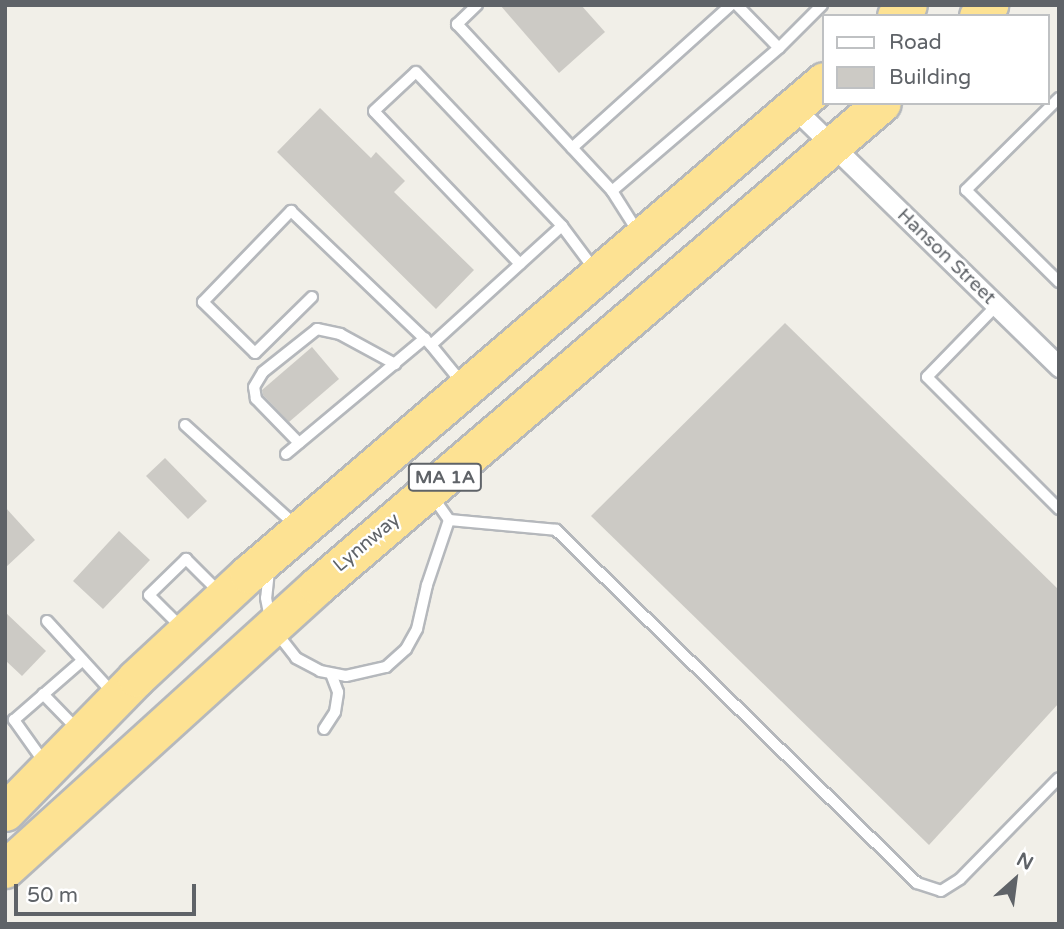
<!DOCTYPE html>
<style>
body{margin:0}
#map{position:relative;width:1064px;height:929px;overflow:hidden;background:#f1efe8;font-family:"Varela Round",sans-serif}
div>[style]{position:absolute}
.building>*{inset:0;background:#cccac5}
.roads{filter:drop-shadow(2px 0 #b5b8bc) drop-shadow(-2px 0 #b5b8bc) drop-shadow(0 2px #b5b8bc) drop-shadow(0 -2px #b5b8bc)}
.lane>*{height:10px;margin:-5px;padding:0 5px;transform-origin:5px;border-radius:5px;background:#fff}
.street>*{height:19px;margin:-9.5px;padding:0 9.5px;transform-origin:9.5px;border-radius:9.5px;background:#fff}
.highway>*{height:37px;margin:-18.5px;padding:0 18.5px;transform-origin:18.5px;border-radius:18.5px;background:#fde293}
span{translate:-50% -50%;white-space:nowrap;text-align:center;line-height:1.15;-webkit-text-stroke:5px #fff;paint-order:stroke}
.shield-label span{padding:2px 5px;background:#fff;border:2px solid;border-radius:5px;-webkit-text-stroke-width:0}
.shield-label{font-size:18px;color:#5f6368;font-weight:700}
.street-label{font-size:19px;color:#5f6368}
.frame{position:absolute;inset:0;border:7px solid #5f6368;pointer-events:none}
.legend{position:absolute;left:822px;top:14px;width:228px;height:91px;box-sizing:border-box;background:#fff;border:2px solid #bfc1c3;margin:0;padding:9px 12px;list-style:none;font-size:21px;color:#5f6368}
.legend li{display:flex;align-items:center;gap:14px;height:35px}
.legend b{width:35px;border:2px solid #bfc1c3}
.north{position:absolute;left:980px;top:845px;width:70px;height:70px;-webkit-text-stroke:5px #fff;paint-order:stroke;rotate:28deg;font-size:19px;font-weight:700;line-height:28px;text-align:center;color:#5f6368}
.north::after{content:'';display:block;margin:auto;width:24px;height:32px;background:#5f6368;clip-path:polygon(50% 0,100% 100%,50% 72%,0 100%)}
.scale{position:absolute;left:14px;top:884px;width:182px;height:32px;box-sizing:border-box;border:4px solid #5f6368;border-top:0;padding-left:9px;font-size:21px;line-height:24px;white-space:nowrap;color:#5f6368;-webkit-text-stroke:5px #fff;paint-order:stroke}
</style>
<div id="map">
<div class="building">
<div style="clip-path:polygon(500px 5px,581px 5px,605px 32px,559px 73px)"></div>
<div style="clip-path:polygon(320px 108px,371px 158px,376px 152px,405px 181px,394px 192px,474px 270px,436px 309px,277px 152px)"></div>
<div style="clip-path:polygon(785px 323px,1059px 590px,1059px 703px,929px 845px,591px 516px)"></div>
<div style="clip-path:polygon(312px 347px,339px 379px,289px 422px,263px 395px,262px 390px)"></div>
<div style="clip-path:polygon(165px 458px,207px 501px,188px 519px,146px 476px)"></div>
<div style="clip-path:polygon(5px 507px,35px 540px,5px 568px)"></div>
<div style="clip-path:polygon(119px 531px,150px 560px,103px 609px,73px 581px)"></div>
<div style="clip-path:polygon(5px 612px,46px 651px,22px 676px,5px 660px)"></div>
</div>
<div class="roads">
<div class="lane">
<div style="left:477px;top:5px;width:28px;rotate:136deg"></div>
<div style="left:457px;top:24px;width:228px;rotate:47.1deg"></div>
<div style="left:612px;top:191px;width:49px;rotate:57.6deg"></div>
<div style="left:737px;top:5px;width:60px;rotate:45.7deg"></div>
<div style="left:1059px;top:98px;width:131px;rotate:135.3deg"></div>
<div style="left:966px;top:190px;width:131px;rotate:44.7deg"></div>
<div style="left:572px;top:148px;width:214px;rotate:-42deg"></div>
<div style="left:612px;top:191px;width:220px;rotate:-40.6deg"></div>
<div style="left:779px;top:48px;width:61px;rotate:-45deg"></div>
<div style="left:520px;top:264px;width:211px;rotate:-133.7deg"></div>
<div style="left:374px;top:111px;width:57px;rotate:-42.9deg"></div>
<div style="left:416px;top:72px;width:212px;rotate:46.5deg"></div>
<div style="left:312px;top:297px;width:80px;rotate:135.5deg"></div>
<div style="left:255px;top:353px;width:73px;rotate:-135.6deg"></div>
<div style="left:203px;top:302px;width:127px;rotate:-46deg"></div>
<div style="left:291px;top:211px;width:194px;rotate:43.7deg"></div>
<div style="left:996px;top:306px;width:99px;rotate:134.2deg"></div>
<div style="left:927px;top:377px;width:187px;rotate:45deg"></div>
<div style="left:462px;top:383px;width:49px;rotate:-129.2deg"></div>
<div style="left:431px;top:345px;width:177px;rotate:-42.3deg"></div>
<div style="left:562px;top:226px;width:54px;rotate:53.3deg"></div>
<div style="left:185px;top:425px;width:147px;rotate:42.2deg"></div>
<div style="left:299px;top:443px;width:62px;rotate:-134.3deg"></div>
<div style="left:256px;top:399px;width:12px;rotate:-99deg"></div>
<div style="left:254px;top:387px;width:17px;rotate:-59deg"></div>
<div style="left:263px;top:372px;width:69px;rotate:-38.5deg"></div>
<div style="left:317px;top:329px;width:24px;rotate:12deg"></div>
<div style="left:340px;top:334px;width:63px;rotate:28.6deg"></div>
<div style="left:286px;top:454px;width:181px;rotate:-39.8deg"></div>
<div style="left:433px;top:497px;width:28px;rotate:55deg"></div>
<div style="left:449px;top:520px;width:107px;rotate:5.3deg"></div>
<div style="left:556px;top:530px;width:505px;rotate:44.36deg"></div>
<div style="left:917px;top:883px;width:25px;rotate:18deg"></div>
<div style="left:941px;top:891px;width:22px;rotate:-32deg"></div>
<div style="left:960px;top:879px;width:141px;rotate:-45.6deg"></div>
<div style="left:269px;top:571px;width:27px;rotate:96deg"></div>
<div style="left:266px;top:598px;width:20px;rotate:79deg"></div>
<div style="left:47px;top:621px;width:96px;rotate:47.5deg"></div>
<div style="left:181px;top:627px;width:45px;rotate:-135deg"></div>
<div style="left:149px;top:595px;width:52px;rotate:-44.2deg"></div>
<div style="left:186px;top:559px;width:45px;rotate:45deg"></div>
<div style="left:276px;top:632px;width:33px;rotate:52deg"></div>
<div style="left:296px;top:658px;width:27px;rotate:28deg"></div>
<div style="left:320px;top:671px;width:26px;rotate:11deg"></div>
<div style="left:346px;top:676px;width:41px;rotate:-12.7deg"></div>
<div style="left:386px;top:667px;width:27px;rotate:-42deg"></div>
<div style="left:406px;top:649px;width:23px;rotate:-61deg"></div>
<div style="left:417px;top:629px;width:45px;rotate:-77.2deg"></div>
<div style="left:427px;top:585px;width:69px;rotate:-71.3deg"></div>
<div style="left:43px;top:694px;width:49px;rotate:45.8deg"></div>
<div style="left:324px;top:729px;width:20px;rotate:-57deg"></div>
<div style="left:335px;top:712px;width:20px;rotate:-81deg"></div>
<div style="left:338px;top:692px;width:19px;rotate:-111deg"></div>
<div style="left:44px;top:762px;width:52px;rotate:-125.5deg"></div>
<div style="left:14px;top:720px;width:91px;rotate:-41deg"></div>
</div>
<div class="street">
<div style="left:794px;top:108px;width:371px;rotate:44.3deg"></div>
</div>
<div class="highway">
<div style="left:896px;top:16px;width:16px;rotate:-43deg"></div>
<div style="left:978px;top:16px;width:16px;rotate:-45deg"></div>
<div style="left:5px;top:812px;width:187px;rotate:-45.6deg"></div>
<div style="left:136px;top:678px;width:153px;rotate:-42.9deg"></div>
<div style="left:248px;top:574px;width:758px;rotate:-40.56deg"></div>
<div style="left:5px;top:869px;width:421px;rotate:-42.2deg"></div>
<div style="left:317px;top:586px;width:743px;rotate:-40.53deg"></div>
</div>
</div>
<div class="shield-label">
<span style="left:445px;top:477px">MA 1A</span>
</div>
<div class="street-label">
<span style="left:946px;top:257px;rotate:44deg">Hanson Street</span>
<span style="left:367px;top:543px;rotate:-40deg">Lynnway</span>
</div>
<div class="frame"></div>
<ul class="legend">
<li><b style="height:9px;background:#fff"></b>Road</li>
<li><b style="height:19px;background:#cccac5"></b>Building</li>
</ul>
<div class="north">N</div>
<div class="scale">50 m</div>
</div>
